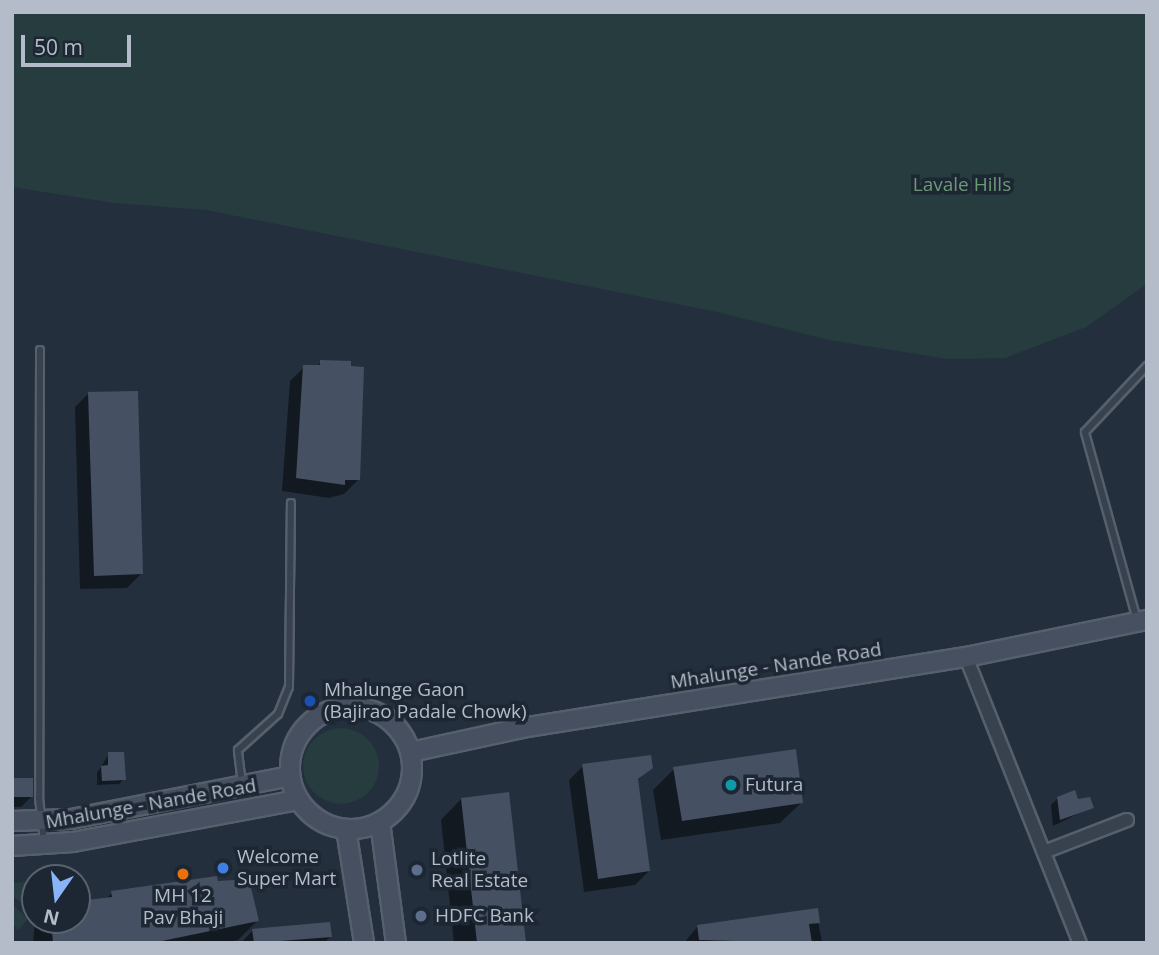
<!DOCTYPE html>
<style>
body{margin:0}
#map{position:relative;width:1159px;height:955px;overflow:hidden;background:#242f3e;font-family:"Open Sans",sans-serif}
div>[style]{position:absolute}
.green>*{inset:0;background:#263c3f}
.round{border-radius:50%}
.shadow>*{inset:0;background:#0007}
.building>*{inset:0;background:#455162}
.roads{filter:drop-shadow(2px 0 #565f6c) drop-shadow(-2px 0 #565f6c) drop-shadow(0 2px #565f6c) drop-shadow(0 -2px #565f6c)}
.lane>*{height:6px;margin:-3px;padding:0 3px;transform-origin:3px;border-radius:3px;background:#38414e}
.street>*{height:12px;margin:-6px;padding:0 6px;transform-origin:6px;border-radius:6px;background:#38414e}
.secondary>*{height:18px;margin:-9px;padding:0 9px;transform-origin:9px;border-radius:9px;background:#465061}
.secondary>.ring{margin:-9px;padding:0;box-sizing:content-box;background:none;border:18px solid #465061;border-radius:50%}
.dots>*{width:19px;height:19px;translate:-50% -50%;box-sizing:border-box;border:4px solid #1d2633;border-radius:50%}
span{translate:-50% -50%;white-space:nowrap;text-align:center;line-height:1.15;-webkit-text-stroke:7px #1d2633;paint-order:stroke}
.park-label{font-size:19px;color:#6b9a76}
.street-label{font-size:19px;color:#b4bcc9}
.poi-label{font-size:19px;color:#b4bcc9}
.left{translate:0 -50%;text-align:left}
.frame{position:absolute;inset:0;border:14px solid #b4bcc9;pointer-events:none}
.north{position:absolute;left:21px;top:864px;width:70px;height:70px;box-sizing:border-box;background:#1d2633;border:2px solid #59626f;border-radius:50%;rotate:194deg;font-size:19px;font-weight:700;line-height:28px;text-align:center;color:#b4bcc9}
.north::after{content:'';display:block;margin:auto;width:24px;height:32px;background:#8ab4f8;clip-path:polygon(50% 0,100% 100%,50% 72%,0 100%)}
.scale{position:absolute;left:21px;top:35px;width:110px;height:32px;box-sizing:border-box;border:4px solid #b4bcc9;border-top:0;padding-left:9px;font-size:21px;line-height:24px;white-space:nowrap;color:#b4bcc9;-webkit-text-stroke:5px #1d2633;paint-order:stroke}
</style>
<div id="map">
<div class="green">
<div style="clip-path:polygon(12px 12px,1147px 12px,1147px 284px,1086px 327px,1005px 358px,948px 359px,829px 340px,717px 312px,206px 210px,114px 203px,12px 187px)"></div>
<div class="round" style="left:303px;top:728px;width:76px;height:76px"></div>
<div style="clip-path:polygon(31px 882px,34px 905px,27px 906px,12px 896px,12px 883px)"></div>
<div style="clip-path:polygon(12px 904px,28px 919px,18px 930px,12px 923px)"></div>
</div>
<div class="shadow">
<div style="clip-path:polygon(321px 362px,358px 480px,344px 494px,329px 498px,282px 491px,290px 381px,304px 367px,316px 367px)"></div>
<div style="clip-path:polygon(89px 393px,141px 574px,127px 588px,80px 589px,75px 407px)"></div>
<div style="clip-path:polygon(109px 754px,124px 779px,119px 784px,97px 785px,97px 773px)"></div>
<div style="clip-path:polygon(583px 766px,651px 767px,636px 782px,649px 871px,635px 885px,584px 892px,569px 780px)"></div>
<div style="clip-path:polygon(674px 769px,801px 803px,780px 823px,661px 840px,653px 790px)"></div>
<div style="clip-path:polygon(12px 780px,32px 796px,21px 807px,12px 807px)"></div>
<div style="clip-path:polygon(1058px 798px,1077px 801px,1092px 807px,1053px 826px,1051px 805px)"></div>
<div style="clip-path:polygon(461px 799px,524px 943px,454px 943px,441px 820px)"></div>
<div style="clip-path:polygon(112px 893px,257px 921px,238px 940px,225px 943px,33px 943px,35px 919px,77px 920px,77px 901px,106px 899px)"></div>
<div style="clip-path:polygon(816px 910px,822px 943px,684px 943px,698px 926px)"></div>
<div style="clip-path:polygon(253px 930px,330px 937px,324px 943px,241px 943px)"></div>
</div>
<div class="building">
<div style="clip-path:polygon(320px 360px,351px 361px,351px 366px,364px 367px,360px 480px,345px 480px,345px 485px,296px 478px,303px 365px,320px 365px)"></div>
<div style="clip-path:polygon(138px 391px,143px 574px,94px 576px,88px 392px)"></div>
<div style="clip-path:polygon(796px 749px,803px 803px,682px 821px,673px 767px)"></div>
<div style="clip-path:polygon(108px 752px,124px 752px,126px 780px,102px 781px,101px 766px,108px 765px)"></div>
<div style="clip-path:polygon(651px 755px,653px 768px,638px 779px,650px 871px,598px 879px,582px 764px)"></div>
<div style="clip-path:polygon(12px 778px,33px 778px,33px 797px,12px 797px)"></div>
<div style="clip-path:polygon(1075px 790px,1078px 799px,1090px 797px,1094px 808px,1060px 820px,1057px 797px)"></div>
<div style="clip-path:polygon(509px 792px,526px 943px,477px 943px,461px 798px)"></div>
<div style="clip-path:polygon(217px 876px,218px 881px,249px 879px,259px 921px,157px 942px,53px 943px,51px 920px,83px 920px,81px 903px,87px 900px,112px 897px,111px 891px)"></div>
<div style="clip-path:polygon(818px 908px,820px 923px,809px 924px,812px 943px,699px 940px,697px 925px)"></div>
<div style="clip-path:polygon(330px 922px,332px 937px,254px 943px,252px 929px)"></div>
</div>
<div class="roads">
<div class="lane">
<div style="left:40px;top:350px;width:448px;rotate:90.1deg"></div>
<div style="left:39px;top:798px;width:43px;rotate:83.4deg"></div>
<div style="left:1137px;top:620px;width:195px;rotate:-105.5deg"></div>
<div style="left:1085px;top:432px;width:91px;rotate:-46.8deg"></div>
<div style="left:242px;top:784px;width:34px;rotate:-97deg"></div>
<div style="left:238px;top:750px;width:54px;rotate:-42deg"></div>
<div style="left:278px;top:714px;width:29px;rotate:-68deg"></div>
<div style="left:289px;top:687px;width:184px;rotate:-89.4deg"></div>
</div>
<div class="street">
<div style="left:966px;top:657px;width:308px;rotate:68.3deg"></div>
<div style="left:1044px;top:852px;width:89px;rotate:-21.1deg"></div>
</div>
<div class="secondary">
<div class="ring" style="left:290px;top:707px;width:104px;height:104px"></div>
<div style="left:411px;top:752px;width:114px;rotate:-12.2deg"></div>
<div style="left:522px;top:728px;width:450px;rotate:-9.1deg"></div>
<div style="left:966px;top:657px;width:185px;rotate:-11.6deg"></div>
<div style="left:12px;top:821px;width:59px;rotate:-1.9deg"></div>
<div style="left:71px;top:819px;width:223px;rotate:-11.1deg"></div>
<div style="left:380px;top:822px;width:122px;rotate:82.5deg"></div>
<div style="left:346px;top:829px;width:115px;rotate:81deg"></div>
<div style="left:12px;top:846px;width:61px;rotate:-3.8deg"></div>
<div style="left:73px;top:842px;width:228px;rotate:-10.6deg"></div>
</div>
</div>
<div class="dots">
<div style="left:310px;top:701px;background:#1a4fb4"></div>
<div style="left:731px;top:785px;background:#0f9aa8"></div>
<div style="left:223px;top:868px;background:#3f7fe0"></div>
<div style="left:417px;top:870px;background:#5c6f8a"></div>
<div style="left:183px;top:874px;background:#e8710a"></div>
<div style="left:421px;top:916px;background:#5c6f8a"></div>
</div>
<div class="park-label">
<span style="left:962px;top:185px">Lavale Hills</span>
</div>
<div class="street-label">
<span style="left:776px;top:666px;rotate:-9deg">Mhalunge - Nande Road</span>
<span style="left:151px;top:804px;rotate:-10deg">Mhalunge - Nande Road</span>
</div>
<div class="poi-label">
<span class="left" style="left:324px;top:701px">Mhalunge Gaon<br>(Bajirao Padale Chowk)</span>
<span class="left" style="left:745px;top:785px">Futura</span>
<span class="left" style="left:237px;top:868px">Welcome<br>Super Mart</span>
<span class="left" style="left:431px;top:870px">Lotlite<br>Real Estate</span>
<span style="left:183px;top:907px">MH 12<br>Pav Bhaji</span>
<span class="left" style="left:435px;top:916px">HDFC Bank</span>
</div>
<div class="frame"></div>
<div class="north">N</div>
<div class="scale">50 m</div>
</div>
